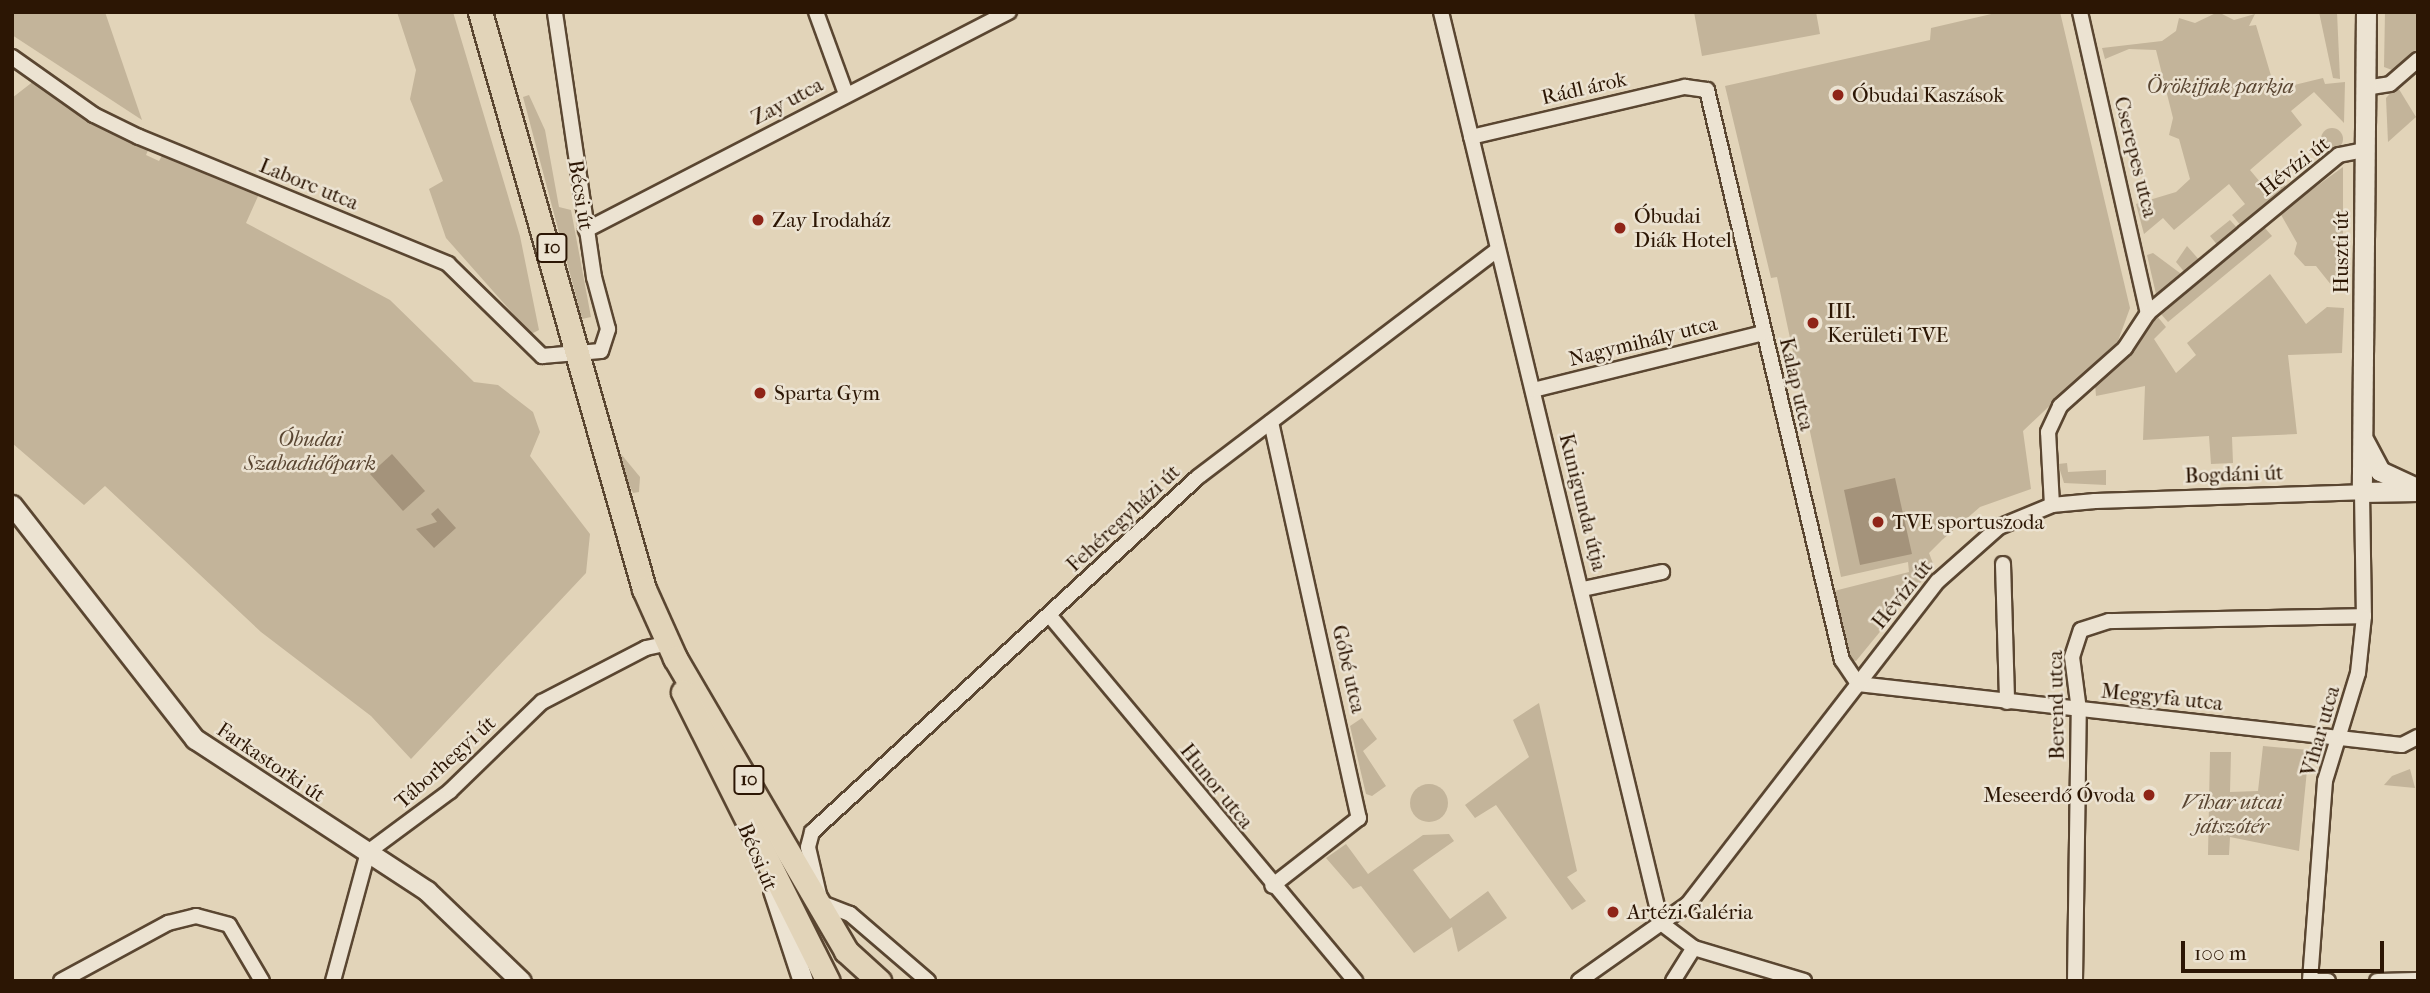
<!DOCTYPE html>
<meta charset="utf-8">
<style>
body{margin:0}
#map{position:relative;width:2430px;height:993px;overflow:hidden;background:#e2d4b9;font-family:"IM FELL French Canon",serif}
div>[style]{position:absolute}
.green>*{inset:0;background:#c3b49a}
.round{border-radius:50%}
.water>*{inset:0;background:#a4937b}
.roads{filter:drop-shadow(2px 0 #5a4631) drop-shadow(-2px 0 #5a4631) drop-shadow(0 2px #5a4631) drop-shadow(0 -2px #5a4631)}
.street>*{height:14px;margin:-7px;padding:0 7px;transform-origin:7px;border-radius:7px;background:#ece3d2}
.secondary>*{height:19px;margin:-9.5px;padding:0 9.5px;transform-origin:9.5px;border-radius:9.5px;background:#ece3d2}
.primary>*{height:23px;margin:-11.5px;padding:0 11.5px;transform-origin:11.5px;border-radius:11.5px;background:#e2d4b9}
.dots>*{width:19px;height:19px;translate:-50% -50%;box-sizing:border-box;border:4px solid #ece3d2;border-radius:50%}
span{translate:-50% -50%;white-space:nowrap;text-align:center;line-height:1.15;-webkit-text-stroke:5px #ece3d2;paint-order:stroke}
.shield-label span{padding:2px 5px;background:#ece3d2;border:2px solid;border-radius:5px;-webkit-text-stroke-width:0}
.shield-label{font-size:19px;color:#2c1604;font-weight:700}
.park-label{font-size:21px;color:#594531;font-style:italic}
.street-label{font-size:21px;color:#2c1604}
.poi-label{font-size:21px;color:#2c1604}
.left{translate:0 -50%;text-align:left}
.right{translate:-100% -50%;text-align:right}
.frame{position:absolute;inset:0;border:14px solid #2c1604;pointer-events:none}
.scale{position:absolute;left:2181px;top:941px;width:203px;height:32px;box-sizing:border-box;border:4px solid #2c1604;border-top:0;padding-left:9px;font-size:21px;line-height:24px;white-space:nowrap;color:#2c1604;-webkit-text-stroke:5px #ece3d2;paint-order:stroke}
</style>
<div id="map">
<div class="green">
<div style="clip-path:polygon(12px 12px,105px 12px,142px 120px,12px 35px)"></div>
<div style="clip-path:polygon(397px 12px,453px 12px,520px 236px,539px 330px,531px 334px,446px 238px,429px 189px,443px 181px,410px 99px,416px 70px)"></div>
<div style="clip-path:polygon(1694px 12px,1816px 12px,1820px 34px,1702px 56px)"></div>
<div style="clip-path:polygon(2000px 12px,2060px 12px,2130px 308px,2118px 341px,2023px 431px,2031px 489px,1980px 507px,1942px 540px,1929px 553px,1934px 566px,1856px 661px,1849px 659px,1834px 591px,1909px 572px,1908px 562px,1841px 577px,1777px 277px,1771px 278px,1725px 86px,1930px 40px,1931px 28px)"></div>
<div style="clip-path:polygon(2218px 12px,2234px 20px,2255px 14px,2249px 26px,2256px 25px,2272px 79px,2286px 87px,2323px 78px,2325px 84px,2345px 82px,2344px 123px,2314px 92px,2291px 111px,2302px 125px,2250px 170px,2266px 189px,2279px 178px,2288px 189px,2242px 227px,2232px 215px,2245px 204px,2229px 184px,2174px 230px,2163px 218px,2144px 234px,2136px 204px,2176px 192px,2190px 179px,2179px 139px,2169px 135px,2173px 118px,2156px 50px,2129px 49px,2105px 59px,2102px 48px,2162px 41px,2176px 31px,2179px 18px,2195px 23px)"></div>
<div style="clip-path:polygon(2319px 12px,2337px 12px,2340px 79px,2333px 78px)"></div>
<div style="clip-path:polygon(2385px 12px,2418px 12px,2418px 48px,2392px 70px,2384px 67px)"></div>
<div style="clip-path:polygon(39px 77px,149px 148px,146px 155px,159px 161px,163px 154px,259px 194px,246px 223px,390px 300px,474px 382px,498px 385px,533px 412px,540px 432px,530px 456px,590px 534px,586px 573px,411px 759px,371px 716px,261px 632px,105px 486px,84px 505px,12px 443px,12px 98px)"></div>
<div style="clip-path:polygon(2397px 86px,2416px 117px,2388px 142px,2386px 98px)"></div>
<div style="clip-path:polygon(529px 95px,545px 130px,559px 207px,571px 210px,591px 317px,582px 319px,523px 97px)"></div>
<div class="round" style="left:2321px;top:128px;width:22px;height:22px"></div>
<div style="clip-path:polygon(2343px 167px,2343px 291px,2336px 291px,2316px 266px,2305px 266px,2294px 254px,2297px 243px,2280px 213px)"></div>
<div style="clip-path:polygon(2230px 220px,2239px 230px,2219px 247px,2210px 236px)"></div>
<div style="clip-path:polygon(2264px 227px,2272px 236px,2168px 322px,2160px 313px)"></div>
<div style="clip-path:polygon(2187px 246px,2201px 262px,2187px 275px,2176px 262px)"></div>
<div style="clip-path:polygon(2153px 253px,2184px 276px,2165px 292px,2156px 294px,2147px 255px)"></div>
<div style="clip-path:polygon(2270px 274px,2306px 324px,2327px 307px,2344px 308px,2342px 353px,2288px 355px,2297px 434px,2232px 437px,2233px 463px,2211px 464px,2209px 436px,2143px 440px,2145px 386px,2096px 396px,2095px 384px,2137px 347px,2157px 316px,2166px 327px,2154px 339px,2176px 373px,2196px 355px,2187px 343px)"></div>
<div style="clip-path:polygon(621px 454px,640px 477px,639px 492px,633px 493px,626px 479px)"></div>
<div style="clip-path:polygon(2067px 463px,2068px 472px,2106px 470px,2106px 485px,2064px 483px,2058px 464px)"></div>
<div style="clip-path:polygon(1539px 703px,1577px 871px,1567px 877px,1586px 901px,1572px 910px,1496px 805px,1475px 818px,1465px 805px,1529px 757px,1513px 720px)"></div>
<div style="clip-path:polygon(1362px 718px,1377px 739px,1363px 751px,1386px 786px,1372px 796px,1366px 794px,1350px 726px)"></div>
<div style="clip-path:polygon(2263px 746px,2309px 750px,2299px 851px,2230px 837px,2229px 855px,2208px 855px,2210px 752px,2231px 752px,2230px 792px,2258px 791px)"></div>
<div style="clip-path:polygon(2410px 769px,2415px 788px,2384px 785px,2392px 776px)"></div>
<div class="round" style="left:1410px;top:784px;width:38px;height:38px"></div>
<div style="clip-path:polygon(1449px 834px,1454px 841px,1413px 870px,1450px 919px,1488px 891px,1507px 918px,1458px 952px,1452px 927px,1414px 953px,1361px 886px,1353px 889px,1326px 858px,1346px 844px,1368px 874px,1423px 835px)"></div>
</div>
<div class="water">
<div style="clip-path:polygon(392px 454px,425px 491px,403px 511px,370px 474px)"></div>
<div style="clip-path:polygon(1895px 478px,1912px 554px,1860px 565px,1844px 490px)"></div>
<div style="clip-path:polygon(438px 508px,456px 528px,434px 548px,416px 529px,437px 522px,431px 514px)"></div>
</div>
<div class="roads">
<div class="street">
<div style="left:816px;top:12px;width:87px;rotate:69.9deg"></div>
<div style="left:1441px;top:12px;width:937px;rotate:76.42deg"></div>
<div style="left:1661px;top:923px;width:41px;rotate:37.1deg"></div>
<div style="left:1694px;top:948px;width:115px;rotate:16.7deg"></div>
<div style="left:2080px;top:12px;width:309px;rotate:77.3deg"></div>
<div style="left:12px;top:57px;width:100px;rotate:35.3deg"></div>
<div style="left:94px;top:115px;width:50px;rotate:26.1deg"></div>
<div style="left:139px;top:137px;width:334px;rotate:22.3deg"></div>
<div style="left:448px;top:264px;width:132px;rotate:44.4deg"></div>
<div style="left:542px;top:356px;width:59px;rotate:-4.8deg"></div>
<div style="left:601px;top:351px;width:23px;rotate:-72deg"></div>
<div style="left:608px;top:329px;width:54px;rotate:-105.1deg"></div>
<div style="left:594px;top:277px;width:268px;rotate:-98.4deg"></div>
<div style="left:2365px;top:88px;width:25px;rotate:-9deg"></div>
<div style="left:2390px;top:84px;width:37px;rotate:-41deg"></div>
<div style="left:1471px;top:137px;width:220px;rotate:-13.2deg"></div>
<div style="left:1685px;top:87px;width:22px;rotate:8deg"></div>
<div style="left:1707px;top:90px;width:586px;rotate:76.68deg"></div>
<div style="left:1842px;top:660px;width:29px;rotate:56deg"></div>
<div style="left:1858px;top:684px;width:547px;rotate:6.4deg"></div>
<div style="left:2402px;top:745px;width:18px;rotate:-27deg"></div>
<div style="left:586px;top:230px;width:476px;rotate:-27.3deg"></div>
<div style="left:1533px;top:390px;width:237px;rotate:-13.9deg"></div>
<div style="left:1271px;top:422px;width:406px;rotate:77.5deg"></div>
<div style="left:1359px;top:818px;width:110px;rotate:142deg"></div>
<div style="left:2052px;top:505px;width:73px;rotate:-93.1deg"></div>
<div style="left:2048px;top:432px;width:29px;rotate:-65deg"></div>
<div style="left:2060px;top:406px;width:87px;rotate:-41.7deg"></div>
<div style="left:2125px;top:348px;width:42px;rotate:-56.7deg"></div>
<div style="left:2148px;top:313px;width:125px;rotate:-39.8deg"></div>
<div style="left:2244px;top:233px;width:123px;rotate:-39.4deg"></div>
<div style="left:2339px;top:155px;width:25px;rotate:-11deg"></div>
<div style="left:2003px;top:564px;width:138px;rotate:88.3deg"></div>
<div style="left:1583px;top:589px;width:81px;rotate:-12.1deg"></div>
<div style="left:1050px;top:616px;width:476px;rotate:50.1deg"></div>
<div style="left:61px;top:981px;width:122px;rotate:-28.5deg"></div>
<div style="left:168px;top:923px;width:29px;rotate:-14deg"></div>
<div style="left:196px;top:916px;width:34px;rotate:15deg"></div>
<div style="left:229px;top:925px;width:65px;rotate:59.5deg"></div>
<div style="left:333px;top:981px;width:134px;rotate:-74.8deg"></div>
<div style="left:368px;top:852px;width:102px;rotate:-36.6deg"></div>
<div style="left:450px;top:791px;width:128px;rotate:-44.1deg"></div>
<div style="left:542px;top:702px;width:117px;rotate:-27.4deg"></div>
<div style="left:646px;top:648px;width:24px;rotate:-12deg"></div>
<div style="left:928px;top:981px;width:103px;rotate:-139.3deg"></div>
<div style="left:850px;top:914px;width:31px;rotate:-159deg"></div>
<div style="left:821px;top:903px;width:57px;rotate:-103.1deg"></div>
<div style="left:808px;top:847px;width:16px;rotate:-75deg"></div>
<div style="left:812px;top:832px;width:524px;rotate:-42.6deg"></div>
<div style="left:1198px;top:477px;width:375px;rotate:-37.2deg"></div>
<div style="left:1579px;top:981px;width:133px;rotate:-35.2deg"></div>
<div style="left:1688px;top:904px;width:408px;rotate:-52.3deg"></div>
<div style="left:1938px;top:581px;width:81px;rotate:-41.5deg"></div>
<div style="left:1999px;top:527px;width:57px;rotate:-22.5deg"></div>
<div style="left:2052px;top:505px;width:43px;rotate:-5.3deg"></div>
<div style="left:2095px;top:501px;width:267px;rotate:-1.9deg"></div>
<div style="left:2362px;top:492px;width:124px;rotate:89.1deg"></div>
<div style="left:2364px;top:616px;width:57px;rotate:96deg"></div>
<div style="left:2358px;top:673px;width:113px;rotate:107deg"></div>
<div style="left:2325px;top:781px;width:201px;rotate:94.3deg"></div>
<div style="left:1673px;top:981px;width:39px;rotate:-58deg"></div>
<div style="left:2075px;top:981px;width:271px;rotate:-89.2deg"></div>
<div style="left:2079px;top:710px;width:53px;rotate:-97.5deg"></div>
<div style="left:2072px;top:657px;width:28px;rotate:-72deg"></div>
<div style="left:2081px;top:630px;width:29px;rotate:-18deg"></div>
<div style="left:2109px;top:621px;width:255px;rotate:-1.1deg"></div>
<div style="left:2310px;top:981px;width:18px"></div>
<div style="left:2377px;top:981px;width:41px;rotate:-1.4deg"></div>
</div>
<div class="secondary">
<div style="left:2366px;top:12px;width:480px;rotate:90.5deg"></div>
<div style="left:2362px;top:492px;width:56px;rotate:-1deg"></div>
<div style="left:2364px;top:441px;width:34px;rotate:62deg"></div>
<div style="left:2380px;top:471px;width:40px;rotate:25deg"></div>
<div style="left:12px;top:505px;width:297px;rotate:52deg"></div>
<div style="left:195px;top:739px;width:277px;rotate:33.2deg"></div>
<div style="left:427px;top:891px;width:130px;rotate:43.8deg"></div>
<div style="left:773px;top:890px;width:96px;rotate:71.8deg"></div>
</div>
<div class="primary">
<div style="left:480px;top:12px;width:600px;rotate:74.13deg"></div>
<div style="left:644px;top:589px;width:76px;rotate:65.8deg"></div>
<div style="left:675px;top:658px;width:339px;rotate:59.7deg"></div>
<div style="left:846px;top:951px;width:45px;rotate:42.3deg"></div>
<div style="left:683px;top:692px;width:323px;rotate:63.4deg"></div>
</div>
</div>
<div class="dots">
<div style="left:1838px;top:95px;background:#8f2418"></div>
<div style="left:758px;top:220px;background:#8f2418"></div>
<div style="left:1620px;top:228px;background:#8f2418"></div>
<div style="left:1813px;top:323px;background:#8f2418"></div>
<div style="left:760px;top:393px;background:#8f2418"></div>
<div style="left:1878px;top:522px;background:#8f2418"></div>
<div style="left:2149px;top:795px;background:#8f2418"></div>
<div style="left:1613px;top:912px;background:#8f2418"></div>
</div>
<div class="shield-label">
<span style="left:552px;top:248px">10</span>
<span style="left:749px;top:780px">10</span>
</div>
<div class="park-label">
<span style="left:2220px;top:86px">Örökifjak parkja</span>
<span style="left:310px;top:451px">Óbudai<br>Szabadidőpark</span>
<span style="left:2232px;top:814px">Vihar utcai<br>játszótér</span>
</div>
<div class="street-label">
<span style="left:1584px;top:88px;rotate:-13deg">Rádl árok</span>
<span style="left:787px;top:101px;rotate:-28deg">Zay utca</span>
<span style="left:2136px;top:157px;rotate:76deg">Cserepes utca</span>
<span style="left:2294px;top:166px;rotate:-38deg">Hévízi út</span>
<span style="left:309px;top:184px;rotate:22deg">Laborc utca</span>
<span style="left:581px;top:195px;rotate:81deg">Bécsi út</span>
<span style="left:2341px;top:252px;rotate:-90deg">Huszti út</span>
<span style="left:1643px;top:341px;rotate:-14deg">Nagymihály utca</span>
<span style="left:1797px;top:384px;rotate:77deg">Kalap utca</span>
<span style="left:2234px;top:474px;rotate:-2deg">Bogdáni út</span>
<span style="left:1583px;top:502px;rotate:76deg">Kunigunda útja</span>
<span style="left:1123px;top:518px;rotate:-43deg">Fehéregyházi út</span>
<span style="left:1902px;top:594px;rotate:-51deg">Hévízi út</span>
<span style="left:1349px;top:669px;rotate:77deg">Góbé utca</span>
<span style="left:2162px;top:697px;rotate:6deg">Meggyfa utca</span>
<span style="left:2056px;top:705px;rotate:-91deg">Berend utca</span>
<span style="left:2320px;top:731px;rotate:-74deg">Vihar utca</span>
<span style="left:271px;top:762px;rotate:34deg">Farkastorki út</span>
<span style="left:445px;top:762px;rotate:-42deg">Táborhegyi út</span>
<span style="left:1217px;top:786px;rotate:51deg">Hunor utca</span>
<span style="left:758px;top:857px;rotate:67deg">Bécsi út</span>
</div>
<div class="poi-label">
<span class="left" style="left:1852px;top:95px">Óbudai Kaszások</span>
<span class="left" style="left:1634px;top:228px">Óbudai<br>Diák Hotel</span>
<span class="left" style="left:772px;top:220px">Zay Irodaház</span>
<span class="left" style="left:1827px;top:323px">III.<br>Kerületi TVE</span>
<span class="left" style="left:774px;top:393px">Sparta Gym</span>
<span class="left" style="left:1892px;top:522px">TVE sportuszoda</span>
<span class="right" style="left:2135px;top:795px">Meseerdő Óvoda</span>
<span class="left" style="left:1627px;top:912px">Artézi Galéria</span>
</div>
<div class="frame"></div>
<div class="scale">100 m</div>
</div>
